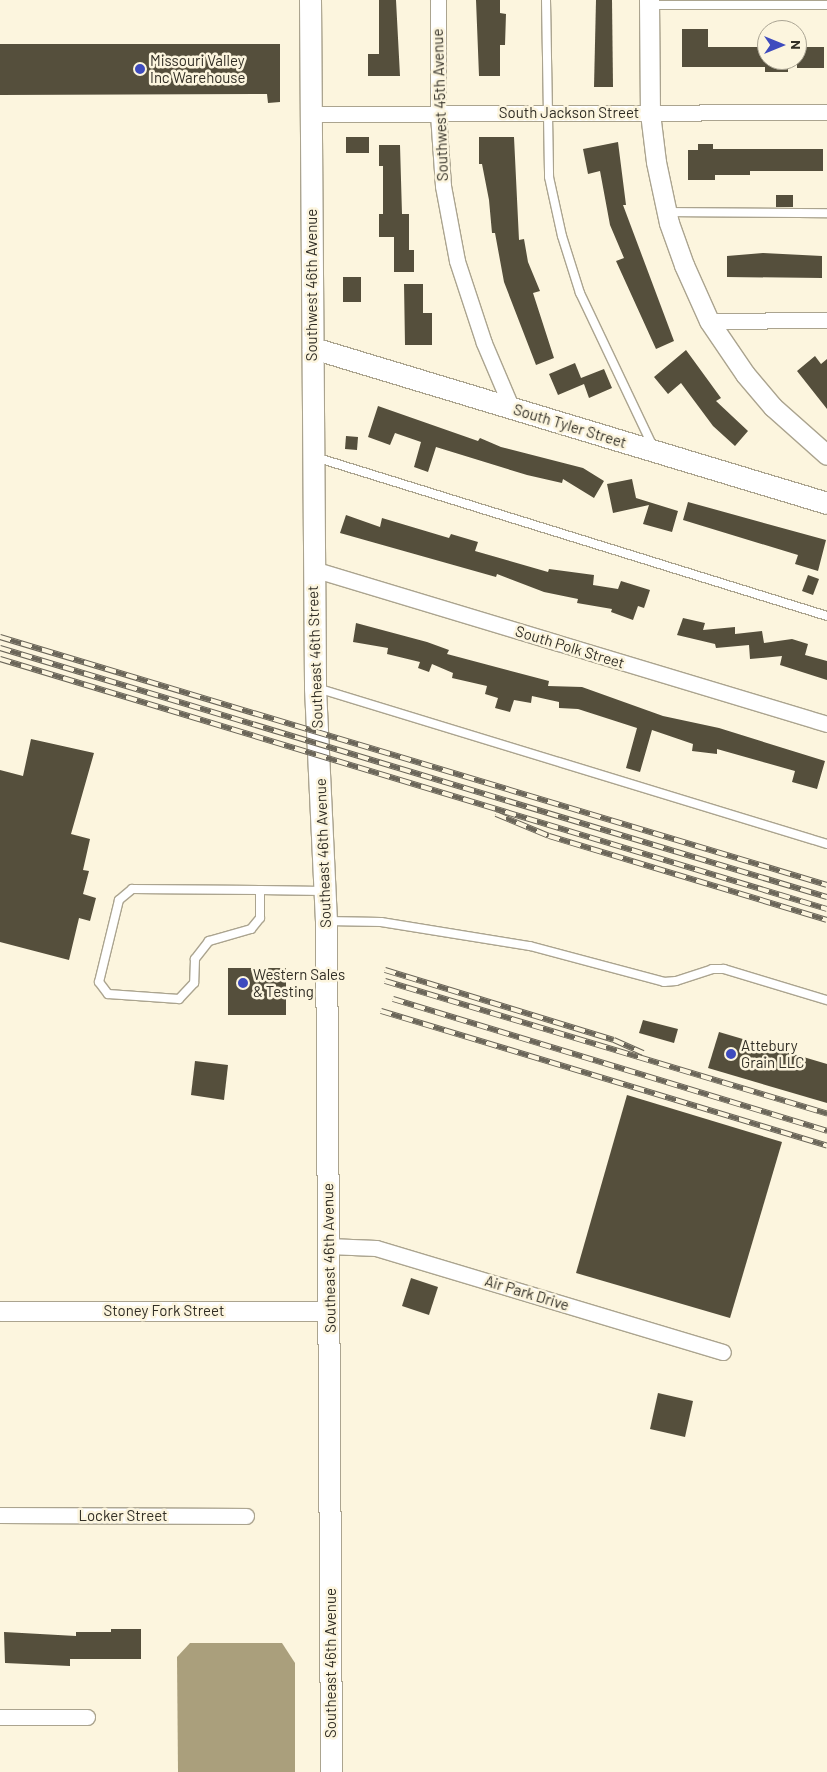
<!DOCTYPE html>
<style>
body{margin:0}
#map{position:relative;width:827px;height:1772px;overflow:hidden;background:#fcf5de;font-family:Barlow,sans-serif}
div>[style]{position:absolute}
.water>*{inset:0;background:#aa9f7c}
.building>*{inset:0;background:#554f3c}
.roads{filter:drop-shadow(1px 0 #aba48f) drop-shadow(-1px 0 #aba48f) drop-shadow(0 1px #aba48f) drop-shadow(0 -1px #aba48f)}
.service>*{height:8px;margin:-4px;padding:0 4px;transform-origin:4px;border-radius:4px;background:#fff}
.minor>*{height:15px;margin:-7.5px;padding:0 7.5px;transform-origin:7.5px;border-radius:7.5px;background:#fff}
.tertiary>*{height:19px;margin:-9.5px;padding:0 9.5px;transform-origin:9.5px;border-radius:9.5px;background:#fff}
.secondary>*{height:21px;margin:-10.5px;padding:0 10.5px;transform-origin:10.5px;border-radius:10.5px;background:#fff}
.rail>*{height:5.5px;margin-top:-2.75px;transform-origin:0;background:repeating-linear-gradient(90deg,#fcf5de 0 11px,#6b6659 0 22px);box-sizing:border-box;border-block:1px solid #6b6659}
.dots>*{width:14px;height:14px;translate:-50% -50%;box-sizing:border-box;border:2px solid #fcf5de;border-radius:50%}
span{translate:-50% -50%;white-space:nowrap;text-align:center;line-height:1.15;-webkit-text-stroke:5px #fcf5de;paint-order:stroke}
.poi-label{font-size:15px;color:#312e25}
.left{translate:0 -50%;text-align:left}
.street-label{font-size:15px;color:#312e25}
.north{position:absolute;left:757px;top:20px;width:50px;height:50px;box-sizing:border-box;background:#fcf5de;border:1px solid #aba594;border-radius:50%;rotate:90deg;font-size:14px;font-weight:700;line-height:20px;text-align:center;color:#312e25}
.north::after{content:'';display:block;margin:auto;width:18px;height:22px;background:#3e4bbe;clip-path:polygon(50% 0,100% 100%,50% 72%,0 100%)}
</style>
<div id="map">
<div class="water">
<div style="clip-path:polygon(190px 1643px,282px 1643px,295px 1663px,295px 1772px,178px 1772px,177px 1657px)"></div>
</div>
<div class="building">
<div style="clip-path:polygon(379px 0,396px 0,400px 76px,368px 76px,368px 54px,379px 54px)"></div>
<div style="clip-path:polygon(476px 0,500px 0,500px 13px,506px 14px,505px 45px,500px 45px,500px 76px,479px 76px)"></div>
<div style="clip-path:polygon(596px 0,612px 0,613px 87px,594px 87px)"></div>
<div style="clip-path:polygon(682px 29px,708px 29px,708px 47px,767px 47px,767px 60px,788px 60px,788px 72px,765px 72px,765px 67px,682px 67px)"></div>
<div style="clip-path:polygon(0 44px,280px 44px,280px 102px,268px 103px,267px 94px,0 95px)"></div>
<div style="clip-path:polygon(797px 47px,824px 47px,824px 68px,797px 68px)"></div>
<div style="clip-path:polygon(346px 137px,369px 137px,369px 153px,346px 153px)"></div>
<div style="clip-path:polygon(479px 137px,514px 137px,519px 240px,524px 239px,528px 262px,540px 291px,533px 293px,554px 358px,536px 365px,504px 282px,495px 233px,492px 233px,489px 200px,482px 164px,479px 164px)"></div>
<div style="clip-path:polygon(618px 142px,626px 205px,623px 205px,674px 341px,656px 349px,616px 261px,624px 258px,610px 225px,600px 171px,588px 174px,583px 149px)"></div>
<div style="clip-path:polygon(698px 144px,713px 144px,713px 149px,823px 149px,823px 171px,750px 171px,750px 175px,715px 175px,715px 180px,688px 180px,688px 150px,698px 150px)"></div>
<div style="clip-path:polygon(379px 145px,400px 145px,402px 214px,409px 214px,409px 250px,414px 250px,414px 272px,394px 272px,394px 237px,379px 237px,379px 214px,383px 214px,383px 166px,379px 166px)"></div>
<div style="clip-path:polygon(776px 195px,793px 195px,793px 207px,776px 207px)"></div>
<div style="clip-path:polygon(763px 253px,822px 256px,822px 278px,727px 277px,727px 256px)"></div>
<div style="clip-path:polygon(343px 277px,361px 277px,361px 302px,343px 302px)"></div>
<div style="clip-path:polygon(404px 284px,423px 284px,423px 313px,432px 313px,432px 345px,405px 345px)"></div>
<div style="clip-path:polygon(686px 350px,721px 398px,716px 401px,748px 431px,735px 446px,713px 426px,681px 383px,668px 394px,654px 377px)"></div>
<div style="clip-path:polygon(815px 356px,821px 364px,827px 359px,827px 409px,797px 371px)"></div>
<div style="clip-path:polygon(575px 363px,581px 378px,604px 369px,612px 388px,589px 398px,584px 384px,558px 395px,549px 374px)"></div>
<div style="clip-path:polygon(378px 406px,478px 441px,480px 438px,501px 447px,583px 468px,604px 481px,594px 498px,563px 479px,562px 483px,527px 475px,436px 447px,428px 472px,414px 467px,421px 442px,395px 433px,390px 445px,368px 437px)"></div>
<div style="clip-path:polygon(346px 436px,358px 437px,357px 450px,345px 449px)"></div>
<div style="clip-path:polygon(632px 479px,636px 498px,678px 511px,672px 532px,643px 524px,649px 505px,613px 513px,607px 484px)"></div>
<div style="clip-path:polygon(688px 502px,826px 540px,818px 571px,795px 564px,798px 555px,683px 520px)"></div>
<div style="clip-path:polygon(346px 515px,380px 527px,382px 518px,449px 538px,451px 534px,478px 542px,475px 551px,548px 572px,549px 569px,594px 575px,593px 585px,618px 589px,621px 581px,650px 590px,644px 608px,638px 606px,633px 620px,611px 612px,612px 609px,577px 603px,578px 599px,544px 592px,497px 574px,496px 577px,340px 533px)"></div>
<div style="clip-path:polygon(808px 575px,819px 579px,813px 595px,802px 591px)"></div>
<div style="clip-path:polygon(683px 618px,705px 623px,703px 630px,735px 627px,735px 634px,762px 631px,764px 643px,792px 639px,808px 644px,805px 655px,827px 661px,827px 680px,780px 665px,782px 656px,750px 659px,749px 645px,716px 648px,715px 644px,677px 635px)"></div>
<div style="clip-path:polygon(356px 623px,427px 642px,449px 650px,447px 654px,549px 681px,548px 686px,582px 687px,663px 716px,719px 728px,825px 761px,817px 789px,792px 782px,795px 771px,717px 749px,717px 754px,692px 751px,693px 744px,652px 730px,640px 772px,626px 768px,637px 728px,578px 709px,559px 708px,559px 702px,532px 696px,531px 703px,514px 700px,510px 712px,495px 708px,498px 698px,485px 694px,487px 686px,452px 678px,453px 673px,432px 664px,429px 672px,418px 668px,420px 662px,387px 654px,388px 648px,353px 642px)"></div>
<div style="clip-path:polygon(31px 739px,94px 753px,71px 834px,90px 839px,83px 870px,89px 871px,83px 894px,96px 898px,90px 921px,79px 918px,69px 960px,0 942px,0 770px,23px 776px)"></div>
<div style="clip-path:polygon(228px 968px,286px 968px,286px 1015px,228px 1015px)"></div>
<div style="clip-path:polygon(643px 1020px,678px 1029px,674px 1043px,639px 1033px)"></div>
<div style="clip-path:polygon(719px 1032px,827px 1064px,827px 1103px,708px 1068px)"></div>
<div style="clip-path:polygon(195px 1061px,228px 1065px,224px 1100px,191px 1095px)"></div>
<div style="clip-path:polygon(627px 1095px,782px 1142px,730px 1318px,576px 1273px)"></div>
<div style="clip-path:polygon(411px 1278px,438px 1287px,429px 1315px,402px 1306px)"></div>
<div style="clip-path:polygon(658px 1393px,693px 1401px,685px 1437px,650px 1429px)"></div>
<div style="clip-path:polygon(111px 1629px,141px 1629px,141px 1659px,70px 1659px,70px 1666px,5px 1663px,4px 1632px,76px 1636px,76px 1632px,111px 1632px)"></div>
</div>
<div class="roads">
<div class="service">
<div style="left:546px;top:0;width:177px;rotate:89deg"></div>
<div style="left:549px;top:177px;width:60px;rotate:77.6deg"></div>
<div style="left:562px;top:236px;width:60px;rotate:72.5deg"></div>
<div style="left:580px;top:293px;width:170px;rotate:64.6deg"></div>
<div style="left:649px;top:5px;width:178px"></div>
<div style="left:667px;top:212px;width:160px;rotate:0.4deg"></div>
<div style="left:315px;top:457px;width:536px;rotate:17.25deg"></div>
<div style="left:317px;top:688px;width:533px;rotate:17.01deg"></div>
<div style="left:260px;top:890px;width:28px;rotate:90deg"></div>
<div style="left:260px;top:918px;width:14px;rotate:129deg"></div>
<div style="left:251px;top:929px;width:44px;rotate:164.1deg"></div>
<div style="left:209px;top:941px;width:23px;rotate:128deg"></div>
<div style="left:195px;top:959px;width:24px;rotate:92deg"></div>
<div style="left:194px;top:983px;width:22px;rotate:133deg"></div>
<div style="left:179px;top:999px;width:71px;rotate:-176deg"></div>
<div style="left:108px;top:994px;width:15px;rotate:-127deg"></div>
<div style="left:99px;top:982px;width:84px;rotate:-76.3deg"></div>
<div style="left:119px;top:900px;width:17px;rotate:-40deg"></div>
<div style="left:132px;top:889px;width:128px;rotate:0.4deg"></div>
<div style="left:260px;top:890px;width:63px;rotate:0.9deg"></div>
<div style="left:327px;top:921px;width:54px;rotate:1.1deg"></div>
<div style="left:381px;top:922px;width:151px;rotate:9.2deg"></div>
<div style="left:530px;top:946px;width:139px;rotate:15deg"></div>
<div style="left:664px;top:982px;width:12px;rotate:-5deg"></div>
<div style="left:676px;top:981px;width:38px;rotate:-18deg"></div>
<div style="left:712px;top:969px;width:12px"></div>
<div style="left:724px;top:969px;width:108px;rotate:16.8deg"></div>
</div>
<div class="minor">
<div style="left:438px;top:0;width:114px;rotate:90deg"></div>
<div style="left:438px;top:114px;width:72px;rotate:86deg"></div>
<div style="left:443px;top:186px;width:76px;rotate:79.4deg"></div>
<div style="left:457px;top:261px;width:86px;rotate:71.8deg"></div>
<div style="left:484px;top:343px;width:72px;rotate:67deg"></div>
<div style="left:311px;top:114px;width:516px;rotate:-0.22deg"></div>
<div style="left:709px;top:321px;width:118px;rotate:-0.5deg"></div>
<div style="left:313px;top:569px;width:537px;rotate:16.78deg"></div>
<div style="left:328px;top:1246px;width:48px;rotate:2.4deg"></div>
<div style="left:376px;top:1248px;width:362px;rotate:16.7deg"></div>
<div style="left:0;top:1515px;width:246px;rotate:0.2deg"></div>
<div style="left:0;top:1717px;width:87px"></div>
</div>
<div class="tertiary">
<div style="left:649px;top:0;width:113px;rotate:89.5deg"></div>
<div style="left:650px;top:113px;width:49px;rotate:83deg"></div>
<div style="left:656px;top:162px;width:62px;rotate:78deg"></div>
<div style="left:669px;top:223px;width:45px;rotate:70.3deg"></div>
<div style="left:684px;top:265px;width:61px;rotate:65.9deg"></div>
<div style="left:709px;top:321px;width:64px;rotate:55.8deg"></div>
<div style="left:745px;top:374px;width:43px;rotate:49.7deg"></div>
<div style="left:773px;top:407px;width:72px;rotate:41.6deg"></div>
<div style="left:0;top:1311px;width:329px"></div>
</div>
<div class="secondary">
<div style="left:310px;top:0;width:688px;rotate:89.58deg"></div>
<div style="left:315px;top:688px;width:233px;rotate:87.3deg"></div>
<div style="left:326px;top:921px;width:851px;rotate:89.66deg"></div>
<div style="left:313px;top:348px;width:537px;rotate:16.78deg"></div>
</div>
</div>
<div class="rail">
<div style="left:0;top:637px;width:863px;rotate:16.69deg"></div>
<div style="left:0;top:648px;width:864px;rotate:16.76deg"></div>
<div style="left:0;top:659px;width:864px;rotate:16.82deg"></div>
<div style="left:496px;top:814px;width:57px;rotate:22.5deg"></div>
<div style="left:549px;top:836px;width:290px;rotate:16.8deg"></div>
<div style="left:385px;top:970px;width:239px;rotate:17deg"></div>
<div style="left:614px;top:1040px;width:32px;rotate:24deg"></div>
<div style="left:385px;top:981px;width:462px;rotate:16.7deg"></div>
<div style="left:393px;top:999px;width:454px;rotate:16.9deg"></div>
<div style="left:381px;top:1011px;width:466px;rotate:16.8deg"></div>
</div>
<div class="dots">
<div style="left:140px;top:69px;background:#3e4bbe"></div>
<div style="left:243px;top:983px;background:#3e4bbe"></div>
<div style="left:731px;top:1054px;background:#3e4bbe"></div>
</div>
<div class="poi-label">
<span class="left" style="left:150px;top:69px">Missouri Valley<br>Inc Warehouse</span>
<span class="left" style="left:253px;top:983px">Western Sales<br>&amp; Testing</span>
<span class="left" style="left:741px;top:1054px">Attebury<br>Grain LLC</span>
</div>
<div class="street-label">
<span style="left:440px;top:105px;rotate:-92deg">Southwest 45th Avenue</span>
<span style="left:569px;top:113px">South Jackson Street</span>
<span style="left:312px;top:285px;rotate:-90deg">Southwest 46th Avenue</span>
<span style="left:570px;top:426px;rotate:17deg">South Tyler Street</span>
<span style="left:570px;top:647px;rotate:17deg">South Polk Street</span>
<span style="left:315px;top:657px;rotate:-92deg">Southeast 46th Street</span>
<span style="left:323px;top:853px;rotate:-92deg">Southeast 46th Avenue</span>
<span style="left:329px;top:1258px;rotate:-91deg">Southeast 46th Avenue</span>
<span style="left:527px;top:1293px;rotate:17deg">Air Park Drive</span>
<span style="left:164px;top:1311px">Stoney Fork Street</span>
<span style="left:123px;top:1516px">Locker Street</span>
<span style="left:331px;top:1663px;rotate:-90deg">Southeast 46th Avenue</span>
</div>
<div class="north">N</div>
</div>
